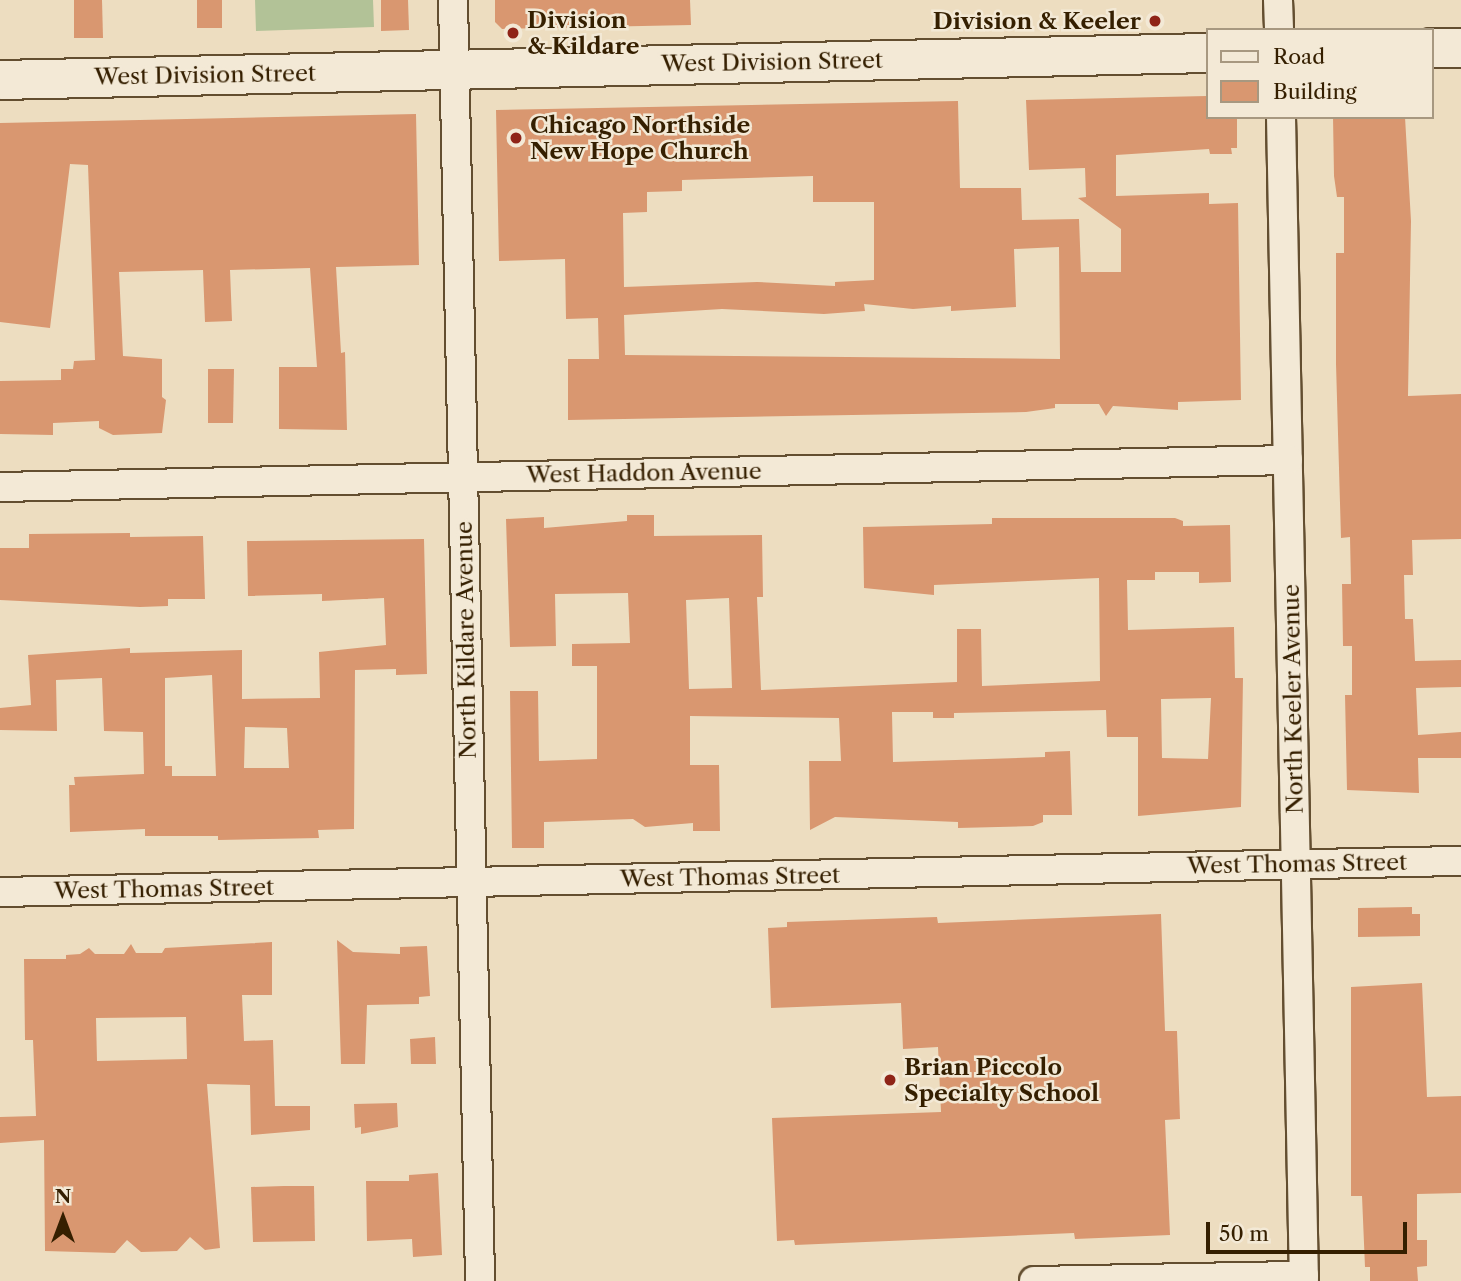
<!DOCTYPE html>
<style>
body{margin:0}
#map{position:relative;width:1461px;height:1281px;overflow:hidden;background:#edddc0;font-family:"Libre Caslon Text",serif}
div>[style]{position:absolute}
.green>*{inset:0;background:#b2c297}
.building>*{inset:0;background:#d99770}
.roads{filter:drop-shadow(2px 0 #634e30) drop-shadow(-2px 0 #634e30) drop-shadow(0 2px #634e30) drop-shadow(0 -2px #634e30)}
.minor>*{height:28px;margin:-14px;padding:0 14px;transform-origin:14px;border-radius:14px;background:#f3e9d6}
.secondary>*{height:38px;margin:-19px;padding:0 19px;transform-origin:19px;border-radius:19px;background:#f3e9d6}
.dots>*{width:19px;height:19px;translate:-50% -50%;box-sizing:border-box;border:4px solid #f3e9d6;border-radius:50%}
span{translate:-50% -50%;white-space:nowrap;text-align:center;line-height:1.15;-webkit-text-stroke:5px #f3e9d6;paint-order:stroke}
.poi-label{font-size:23px;color:#351f00;font-weight:700}
.left{translate:0 -50%;text-align:left}
.right{translate:-100% -50%;text-align:right}
.street-label{font-size:23px;color:#351f00}
.legend{position:absolute;left:1206px;top:28px;width:228px;height:91px;box-sizing:border-box;background:#f3e9d6;border:2px solid #a79880;margin:0;padding:9px 12px;list-style:none;font-size:21px;color:#351f00}
.legend li{display:flex;align-items:center;gap:14px;height:35px}
.legend b{width:35px;border:2px solid #a79880}
.north{position:absolute;left:28px;top:1183px;width:70px;height:70px;-webkit-text-stroke:5px #f3e9d6;paint-order:stroke;rotate:0deg;font-size:19px;font-weight:700;line-height:28px;text-align:center;color:#351f00}
.north::after{content:'';display:block;margin:auto;width:24px;height:32px;background:#351f00;clip-path:polygon(50% 0,100% 100%,50% 72%,0 100%)}
.scale{position:absolute;left:1206px;top:1222px;width:201px;height:32px;box-sizing:border-box;border:4px solid #351f00;border-top:0;padding-left:9px;font-size:21px;line-height:24px;white-space:nowrap;color:#351f00;-webkit-text-stroke:5px #f3e9d6;paint-order:stroke}
</style>
<div id="map">
<div class="green">
<div style="clip-path:polygon(255px 0,373px 0,374px 27px,256px 31px)"></div>
</div>
<div class="building">
<div style="clip-path:polygon(74px 0,102px 0,103px 38px,74px 38px)"></div>
<div style="clip-path:polygon(197px 0,222px 0,222px 28px,197px 28px)"></div>
<div style="clip-path:polygon(381px 0,408px 0,409px 30px,381px 31px)"></div>
<div style="clip-path:polygon(495px 0,690px 0,691px 25px,502px 29px,495px 22px)"></div>
<div style="clip-path:polygon(evenodd,1207px 96px,1207px 117px,1237px 117px,1237px 148px,1231px 148px,1232px 154px,1210px 154px,1209px 149px,1116px 155px,1116px 196px,1209px 193px,1209px 204px,1238px 203px,1241px 400px,1178px 402px,1178px 410px,1113px 406px,1106px 416px,1099px 404px,1055px 404px,1055px 408px,1026px 412px,568px 420px,568px 359px,599px 359px,598px 318px,566px 319px,565px 259px,499px 261px,496px 110px,958px 101px,960px 188px,1021px 188px,1022px 220px,1079px 219px,1081px 272px,1121px 272px,1121px 229px,1078px 198px,1086px 197px,1085px 168px,1029px 170px,1026px 100px,1207px 96px,813px 176px,813px 202px,874px 202px,874px 280px,835px 282px,835px 286px,757px 282px,624px 287px,623px 213px,647px 212px,647px 192px,682px 191px,682px 180px,813px 176px,1207px 96px,1059px 247px,1060px 359px,625px 355px,624px 315px,722px 309px,824px 314px,865px 311px,864px 304px,913px 309px,951px 306px,951px 311px,1016px 307px,1014px 249px,1059px 247px)"></div>
<div style="clip-path:polygon(416px 114px,419px 265px,336px 267px,341px 353px,345px 352px,347px 430px,279px 429px,279px 367px,317px 367px,310px 268px,230px 270px,232px 321px,205px 322px,203px 270px,119px 272px,123px 356px,162px 359px,162px 397px,166px 400px,162px 433px,113px 435px,99px 428px,99px 421px,53px 423px,53px 435px,0 434px,0 381px,61px 380px,61px 369px,73px 369px,74px 361px,95px 360px,88px 165px,70px 164px,50px 328px,0 322px,0 123px)"></div>
<div style="clip-path:polygon(1333px 117px,1405px 117px,1411px 221px,1408px 396px,1461px 394px,1461px 539px,1412px 540px,1413px 575px,1404px 575px,1405px 619px,1413px 619px,1415px 661px,1461px 660px,1461px 687px,1416px 688px,1418px 735px,1461px 732px,1461px 758px,1418px 758px,1419px 793px,1347px 790px,1345px 695px,1352px 695px,1352px 646px,1343px 646px,1342px 584px,1351px 584px,1350px 537px,1341px 538px,1336px 364px,1336px 253px,1344px 253px,1344px 197px,1337px 197px,1334px 176px)"></div>
<div style="clip-path:polygon(208px 369px,234px 369px,233px 423px,208px 423px)"></div>
<div style="clip-path:polygon(evenodd,627px 515px,654px 515px,654px 536px,762px 535px,763px 597px,757px 597px,761px 690px,957px 682px,957px 629px,981px 629px,982px 686px,1100px 681px,1099px 578px,934px 585px,934px 595px,864px 588px,863px 527px,992px 524px,992px 518px,1175px 518px,1183px 521px,1183px 526px,1230px 525px,1231px 582px,1199px 583px,1199px 572px,1155px 572px,1155px 580px,1127px 580px,1128px 630px,1234px 627px,1235px 678px,1243px 678px,1241px 807px,1138px 816px,1138px 737px,1107px 737px,1106px 710px,954px 713px,954px 718px,933px 718px,933px 712px,892px 712px,893px 762px,1045px 757px,1045px 752px,1070px 751px,1072px 815px,1043px 815px,1043px 822px,1033px 826px,958px 828px,958px 822px,835px 817px,810px 830px,809px 761px,841px 761px,839px 718px,690px 716px,690px 765px,719px 765px,720px 831px,693px 831px,693px 823px,645px 827px,633px 819px,544px 822px,544px 848px,512px 848px,510px 691px,538px 691px,539px 761px,597px 759px,597px 666px,572px 666px,572px 644px,630px 643px,628px 593px,555px 594px,556px 646px,510px 647px,506px 519px,544px 517px,544px 528px,627px 521px,627px 515px,729px 598px,732px 688px,689px 689px,686px 600px,729px 598px,627px 515px,1211px 698px,1208px 759px,1162px 758px,1161px 699px,1211px 698px)"></div>
<div style="clip-path:polygon(130px 533px,130px 537px,203px 536px,205px 599px,168px 599px,168px 606px,140px 607px,0 600px,0 548px,29px 548px,29px 534px)"></div>
<div style="clip-path:polygon(evenodd,424px 539px,427px 674px,396px 675px,396px 669px,355px 670px,354px 829px,318px 830px,319px 838px,218px 840px,218px 836px,145px 836px,145px 829px,70px 832px,69px 785px,75px 785px,74px 777px,144px 774px,143px 732px,104px 731px,102px 678px,56px 680px,57px 731px,0 730px,0 708px,31px 705px,28px 655px,130px 648px,130px 653px,242px 650px,242px 699px,320px 698px,319px 652px,386px 645px,384px 598px,322px 601px,322px 594px,248px 596px,247px 541px,424px 539px,212px 675px,216px 776px,172px 776px,172px 766px,165px 766px,165px 678px,212px 675px,424px 539px,245px 727px,287px 728px,289px 768px,244px 768px,245px 727px)"></div>
<div style="clip-path:polygon(1412px 907px,1412px 914px,1420px 914px,1420px 936px,1358px 937px,1358px 908px)"></div>
<div style="clip-path:polygon(1161px 914px,1165px 1031px,1177px 1031px,1180px 1119px,1165px 1120px,1170px 1235px,1075px 1239px,1074px 1233px,795px 1245px,794px 1240px,777px 1241px,772px 1118px,941px 1112px,938px 1047px,903px 1049px,901px 1003px,771px 1008px,768px 928px,787px 927px,787px 922px,937px 917px,938px 923px)"></div>
<div style="clip-path:polygon(337px 940px,353px 952px,400px 954px,400px 947px,427px 946px,430px 996px,419px 997px,419px 1004px,367px 1005px,365px 1064px,341px 1064px)"></div>
<div style="clip-path:polygon(evenodd,272px 942px,272px 995px,242px 995px,244px 1041px,273px 1040px,275px 1106px,310px 1106px,310px 1130px,251px 1135px,250px 1085px,207px 1084px,220px 1248px,205px 1250px,190px 1237px,177px 1251px,141px 1252px,127px 1240px,115px 1253px,45px 1251px,44px 1140px,0 1143px,0 1117px,36px 1116px,33px 1040px,25px 1040px,24px 959px,66px 959px,66px 955px,80px 954px,89px 948px,95px 954px,124px 954px,131px 944px,136px 953px,162px 953px,165px 948px,272px 942px,186px 1017px,187px 1059px,97px 1061px,96px 1018px,186px 1017px)"></div>
<div style="clip-path:polygon(1422px 983px,1427px 1097px,1461px 1096px,1461px 1193px,1417px 1194px,1417px 1240px,1427px 1240px,1427px 1266px,1417px 1267px,1418px 1281px,1370px 1281px,1370px 1267px,1365px 1267px,1362px 1196px,1351px 1196px,1351px 987px)"></div>
<div style="clip-path:polygon(435px 1037px,436px 1064px,411px 1064px,410px 1039px)"></div>
<div style="clip-path:polygon(397px 1103px,398px 1127px,361px 1134px,361px 1127px,355px 1128px,354px 1104px)"></div>
<div style="clip-path:polygon(438px 1173px,442px 1255px,413px 1257px,412px 1239px,367px 1241px,366px 1181px,409px 1181px,409px 1175px)"></div>
<div style="clip-path:polygon(284px 1186px,314px 1186px,315px 1241px,253px 1242px,251px 1187px)"></div>
</div>
<div class="roads">
<div class="minor">
<div style="left:453px;top:0;width:1281px;rotate:88.79deg"></div>
<div style="left:1278px;top:0;width:30px;rotate:88deg"></div>
<div style="left:1281px;top:117px;width:1164px;rotate:88.87deg"></div>
<div style="left:0;top:487px;width:1288px;rotate:-1.2deg"></div>
<div style="left:0;top:892px;width:1461px;rotate:-1.22deg"></div>
<div style="left:1034px;top:1281px;width:270px;rotate:-1.1deg"></div>
</div>
<div class="secondary">
<div style="left:1431px;top:48px;width:30px"></div>
<div style="left:0;top:80px;width:1207px;rotate:-1.28deg"></div>
</div>
</div>
<div class="dots">
<div style="left:1155px;top:21px;background:#8f2418"></div>
<div style="left:513px;top:33px;background:#8f2418"></div>
<div style="left:516px;top:138px;background:#8f2418"></div>
<div style="left:890px;top:1080px;background:#8f2418"></div>
</div>
<div class="poi-label">
<span class="left" style="left:527px;top:33px">Division<br>&amp; Kildare</span>
<span class="right" style="left:1141px;top:21px">Division &amp; Keeler</span>
<span class="left" style="left:530px;top:138px">Chicago Northside<br>New Hope Church</span>
<span class="left" style="left:904px;top:1080px">Brian Piccolo<br>Specialty School</span>
</div>
<div class="street-label">
<span style="left:772px;top:62px;rotate:-1deg">West Division Street</span>
<span style="left:205px;top:75px;rotate:-1deg">West Division Street</span>
<span style="left:644px;top:473px;rotate:-1deg">West Haddon Avenue</span>
<span style="left:466px;top:640px;rotate:-91deg">North Kildare Avenue</span>
<span style="left:1293px;top:699px;rotate:-91deg">North Keeler Avenue</span>
<span style="left:1297px;top:864px;rotate:-1deg">West Thomas Street</span>
<span style="left:730px;top:877px;rotate:-1deg">West Thomas Street</span>
<span style="left:164px;top:889px;rotate:-1deg">West Thomas Street</span>
</div>
<ul class="legend">
<li><b style="height:9px;background:#f3e9d6"></b>Road</li>
<li><b style="height:19px;background:#d99770"></b>Building</li>
</ul>
<div class="north">N</div>
<div class="scale">50 m</div>
</div>
